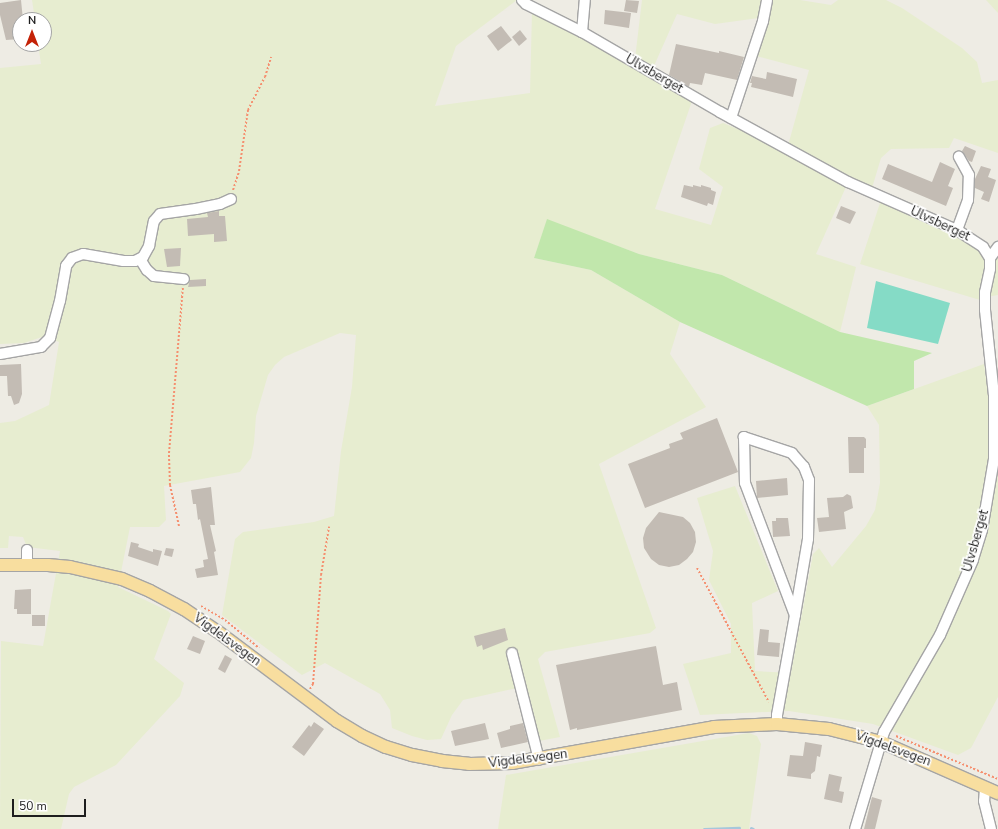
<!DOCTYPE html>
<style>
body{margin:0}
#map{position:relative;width:998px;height:829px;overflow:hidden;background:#eeece4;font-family:"Nunito Sans",sans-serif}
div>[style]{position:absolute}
.farmland>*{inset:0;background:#e7edd0}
.grass>*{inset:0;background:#c1e7ac}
.pitch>*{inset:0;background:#85dbc6}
.stream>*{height:3px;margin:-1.5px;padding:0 1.5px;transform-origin:1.5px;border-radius:1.5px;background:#a6c7db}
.building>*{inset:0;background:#c3bcb4}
.path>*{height:2px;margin-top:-1px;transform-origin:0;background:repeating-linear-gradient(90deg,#f58f6f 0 2px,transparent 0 4px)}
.roads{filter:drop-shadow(1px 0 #a5a5a5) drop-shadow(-1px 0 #a5a5a5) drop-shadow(0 1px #a5a5a5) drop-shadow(0 -1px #a5a5a5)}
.minor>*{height:10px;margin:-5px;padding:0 5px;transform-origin:5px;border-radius:5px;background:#fff}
.major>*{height:12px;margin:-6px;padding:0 6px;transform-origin:6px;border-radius:6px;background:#f8de9f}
span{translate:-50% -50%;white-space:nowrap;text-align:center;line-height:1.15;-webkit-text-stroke:3.5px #fff;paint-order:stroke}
.street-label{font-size:13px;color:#1e1e1e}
.north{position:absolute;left:12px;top:12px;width:40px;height:40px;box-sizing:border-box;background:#fff;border:1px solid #a5a5a5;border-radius:50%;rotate:0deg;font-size:11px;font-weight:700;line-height:16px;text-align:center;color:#1e1e1e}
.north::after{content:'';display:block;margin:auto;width:14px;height:18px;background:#c42207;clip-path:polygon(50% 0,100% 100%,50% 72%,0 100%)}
.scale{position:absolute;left:12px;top:799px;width:74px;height:18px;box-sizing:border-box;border:2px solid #1e1e1e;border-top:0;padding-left:5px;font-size:12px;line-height:14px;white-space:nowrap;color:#1e1e1e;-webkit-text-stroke:3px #fff;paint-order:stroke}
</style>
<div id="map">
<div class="farmland">
<div style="clip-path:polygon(evenodd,32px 0,517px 0,456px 46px,435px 106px,530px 93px,532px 11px,634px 67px,642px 0,800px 0,831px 5px,838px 0,886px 0,902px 8px,962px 48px,977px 62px,982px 83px,998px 80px,998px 153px,954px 138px,949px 148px,891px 149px,881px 158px,872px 188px,850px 178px,816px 254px,856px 267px,840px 332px,722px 275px,639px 254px,547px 220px,534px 258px,591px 270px,680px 322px,670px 354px,706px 407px,599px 464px,656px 628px,650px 633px,545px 652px,538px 659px,560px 737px,539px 741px,526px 686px,463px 700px,452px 715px,441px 739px,427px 740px,412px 736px,392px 728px,390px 710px,380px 694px,325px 663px,302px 675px,222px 615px,235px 539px,243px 532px,314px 522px,334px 516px,341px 451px,352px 387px,356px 335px,340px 333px,284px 357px,275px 365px,268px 375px,256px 416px,254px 443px,251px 458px,240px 472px,164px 486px,166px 520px,159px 527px,130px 527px,118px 587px,168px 611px,171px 614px,154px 659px,184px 683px,180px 696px,116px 765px,74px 787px,69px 794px,61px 829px,0 829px,1px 641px,43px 646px,60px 551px,27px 547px,23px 537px,9px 536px,8px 548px,0 548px,0 423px,15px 421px,49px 405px,59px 342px,45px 336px,24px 343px,0 344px,0 68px,41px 64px,38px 44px,44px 44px,44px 20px,35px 20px,32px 0,677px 14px,715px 24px,766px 17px,756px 56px,809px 70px,787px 149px,723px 123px,710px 128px,699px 169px,723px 187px,711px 225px,655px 209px,692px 101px,650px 75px,677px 14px)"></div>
<div style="clip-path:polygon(986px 0,998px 0,998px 13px)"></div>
<div style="clip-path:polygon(881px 200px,973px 245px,998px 254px,998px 295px,992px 296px,980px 300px,860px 264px)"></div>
<div style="clip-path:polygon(984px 364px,988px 394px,998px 393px,998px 697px,971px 748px,958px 755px,873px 724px,789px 711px,700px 715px,683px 664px,731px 653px,731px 624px,709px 580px,713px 551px,697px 498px,735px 486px,778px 591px,752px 603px,755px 671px,791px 673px,813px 554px,819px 548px,832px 567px,866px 526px,875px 510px,880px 483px,879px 425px,867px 406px)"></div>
<div style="clip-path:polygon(749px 733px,757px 736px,761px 744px,749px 829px,498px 829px,506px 775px)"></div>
</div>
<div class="grass">
<div style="clip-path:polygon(547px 219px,639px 254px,722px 275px,840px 332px,932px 353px,914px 361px,914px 389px,867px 406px,680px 322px,591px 270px,534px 258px)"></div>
</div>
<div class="pitch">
<div style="clip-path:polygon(876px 281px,950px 303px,938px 344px,867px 328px)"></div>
</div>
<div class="stream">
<div style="left:751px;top:828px;width:2px;rotate:27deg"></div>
<div style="left:704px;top:829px;width:35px;rotate:-2deg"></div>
</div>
<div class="building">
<div style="clip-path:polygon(21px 0,23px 20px,20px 20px,20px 39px,6px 40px,0 15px,0 3px)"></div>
<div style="clip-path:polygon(626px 0,639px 1px,637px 13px,624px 11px)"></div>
<div style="clip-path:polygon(605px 10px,631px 13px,629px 28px,604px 24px)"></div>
<div style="clip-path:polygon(501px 26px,512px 40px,498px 51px,487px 36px)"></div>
<div style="clip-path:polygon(520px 30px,527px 39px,519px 46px,512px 37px)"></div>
<div style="clip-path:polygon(676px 44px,719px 53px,719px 51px,744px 57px,737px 80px,705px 73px,702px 85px,690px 83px,689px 87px,669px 75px)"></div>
<div style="clip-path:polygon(767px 72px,797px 79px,793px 97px,751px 87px,752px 83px,750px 83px,752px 76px,766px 79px)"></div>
<div style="clip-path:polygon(965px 146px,976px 151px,972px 162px,969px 161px,962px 151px)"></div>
<div style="clip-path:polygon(940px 162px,955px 169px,948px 186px,953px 188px,946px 206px,882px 179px,888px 164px,932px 182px)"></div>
<div style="clip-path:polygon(981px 166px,991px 169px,988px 177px,996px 180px,989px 202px,981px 199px,984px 192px,975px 188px,975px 179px)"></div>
<div style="clip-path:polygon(684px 185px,693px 187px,693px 185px,701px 187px,701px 185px,711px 188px,711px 190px,716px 192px,713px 205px,708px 203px,707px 206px,681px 197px)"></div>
<div style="clip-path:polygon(841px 206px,856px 212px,850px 224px,836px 218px)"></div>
<div style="clip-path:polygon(219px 211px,219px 216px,225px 216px,227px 241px,214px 242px,214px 234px,188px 236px,187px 219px,208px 217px,207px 213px)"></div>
<div style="clip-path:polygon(181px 248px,180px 266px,167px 267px,164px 249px)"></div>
<div style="clip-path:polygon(206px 279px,206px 286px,188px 287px,190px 280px)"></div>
<div style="clip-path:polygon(21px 364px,22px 394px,19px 403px,14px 405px,11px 396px,8px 396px,7px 376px,0 376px,0 365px)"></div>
<div style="clip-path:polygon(717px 418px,738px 472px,645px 508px,628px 464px,670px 448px,669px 444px,683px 439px,680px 433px)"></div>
<div style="clip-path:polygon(848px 437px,864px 437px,866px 439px,866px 448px,864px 448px,864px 473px,849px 473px)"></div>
<div style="clip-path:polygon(787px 478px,788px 495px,757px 498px,756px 481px)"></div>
<div style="clip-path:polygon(211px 487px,215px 525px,210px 525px,216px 551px,214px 552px,218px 575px,197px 578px,195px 569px,204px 567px,203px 560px,208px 559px,200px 519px,198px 520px,196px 504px,193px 504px,191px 490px)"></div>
<div style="clip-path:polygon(847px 494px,851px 496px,853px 508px,844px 512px,846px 529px,819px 532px,817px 518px,829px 517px,827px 498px,843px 497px)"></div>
<div style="clip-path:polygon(659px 512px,683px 517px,690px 523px,695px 532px,696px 542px,693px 552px,687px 559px,679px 565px,669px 567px,659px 565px,651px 559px,644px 548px,643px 538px,646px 528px)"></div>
<div style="clip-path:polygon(776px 518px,788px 518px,790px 536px,773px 537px,772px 521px,776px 521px)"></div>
<div style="clip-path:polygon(131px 542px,139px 544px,138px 547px,153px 552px,153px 549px,162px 551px,158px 566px,128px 556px)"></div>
<div style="clip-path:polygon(166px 548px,174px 549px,172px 557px,164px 555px)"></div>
<div style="clip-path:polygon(31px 589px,31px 614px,17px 614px,17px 609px,14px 609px,15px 590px)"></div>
<div style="clip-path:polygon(32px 615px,45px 615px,45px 626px,32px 626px)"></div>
<div style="clip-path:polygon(505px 628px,508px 640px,483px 650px,482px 645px,477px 647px,474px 636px)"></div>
<div style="clip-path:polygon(760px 629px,769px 630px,768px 642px,780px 643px,779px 657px,757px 655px)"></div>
<div style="clip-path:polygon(193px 636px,205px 641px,200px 654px,187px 649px)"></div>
<div style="clip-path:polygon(656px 646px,663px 685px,677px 682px,682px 710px,577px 730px,577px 728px,570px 730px,556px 665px)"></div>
<div style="clip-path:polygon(225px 655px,232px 659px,225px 673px,218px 669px)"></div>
<div style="clip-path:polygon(314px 722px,324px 729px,304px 756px,292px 747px,309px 725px,311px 727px)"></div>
<div style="clip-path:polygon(485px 723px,489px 739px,455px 746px,451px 731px)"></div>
<div style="clip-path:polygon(523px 723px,528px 742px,501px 748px,497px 733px,510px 729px,510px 726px)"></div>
<div style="clip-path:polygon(805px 742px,822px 745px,820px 757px,817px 756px,815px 771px,811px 774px,811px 779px,787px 776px,790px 755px,803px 756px)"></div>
<div style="clip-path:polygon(829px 774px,842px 777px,839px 791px,844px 792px,842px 803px,824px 799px)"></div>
<div style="clip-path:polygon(872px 797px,882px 800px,875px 829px,864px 829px)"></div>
</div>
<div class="path">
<div style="left:233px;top:190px;width:20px;rotate:-72deg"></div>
<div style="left:239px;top:171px;width:62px;rotate:-81.6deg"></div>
<div style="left:248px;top:110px;width:37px;rotate:-63deg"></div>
<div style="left:265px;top:77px;width:21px;rotate:-73deg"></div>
<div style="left:179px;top:526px;width:42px;rotate:-102.4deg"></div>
<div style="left:170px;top:485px;width:32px;rotate:-92deg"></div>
<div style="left:169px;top:453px;width:166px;rotate:-85.2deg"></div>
<div style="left:697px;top:568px;width:152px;rotate:61.8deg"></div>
<div style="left:201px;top:606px;width:28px;rotate:30deg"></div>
<div style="left:225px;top:620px;width:44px;rotate:39.5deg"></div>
<div style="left:310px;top:689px;width:6px;rotate:-59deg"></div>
<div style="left:313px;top:684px;width:109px;rotate:-85.8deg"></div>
<div style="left:321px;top:575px;width:49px;rotate:-80.5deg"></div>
<div style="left:896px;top:736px;width:111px;rotate:22.9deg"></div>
</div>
<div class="roads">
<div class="minor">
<div style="left:522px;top:0;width:6px;rotate:45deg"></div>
<div style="left:526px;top:4px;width:63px;rotate:26.6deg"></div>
<div style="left:582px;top:32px;width:160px;rotate:30.1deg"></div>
<div style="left:720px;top:112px;width:146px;rotate:28.7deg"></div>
<div style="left:848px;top:182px;width:119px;rotate:23.8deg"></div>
<div style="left:957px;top:230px;width:31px;rotate:33deg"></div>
<div style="left:983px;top:247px;width:13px;rotate:58deg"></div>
<div style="left:990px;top:258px;width:11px;rotate:90deg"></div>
<div style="left:990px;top:269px;width:24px;rotate:102deg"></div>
<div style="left:985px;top:292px;width:18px;rotate:90deg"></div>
<div style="left:985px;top:310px;width:85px;rotate:84deg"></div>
<div style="left:994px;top:395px;width:64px;rotate:90deg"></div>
<div style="left:994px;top:459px;width:72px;rotate:99.6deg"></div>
<div style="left:982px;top:530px;width:31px;rotate:107deg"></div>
<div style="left:973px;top:560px;width:82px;rotate:113.7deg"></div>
<div style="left:940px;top:635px;width:112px;rotate:120deg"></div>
<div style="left:884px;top:732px;width:101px;rotate:106.6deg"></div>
<div style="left:582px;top:32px;width:32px;rotate:-85deg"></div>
<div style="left:731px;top:118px;width:102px;rotate:-71.7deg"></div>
<div style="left:763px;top:21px;width:21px;rotate:-79deg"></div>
<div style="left:957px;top:230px;width:32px;rotate:-70deg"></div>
<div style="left:968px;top:200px;width:25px;rotate:-88deg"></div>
<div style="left:969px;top:175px;width:21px;rotate:-119deg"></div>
<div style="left:990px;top:258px;width:14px;rotate:-54deg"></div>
<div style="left:140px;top:259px;width:13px;rotate:58deg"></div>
<div style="left:147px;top:270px;width:9px;rotate:41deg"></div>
<div style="left:154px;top:276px;width:30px;rotate:6deg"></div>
<div style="left:0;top:354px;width:42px;rotate:-9.7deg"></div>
<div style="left:41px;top:347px;width:13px;rotate:-45deg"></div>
<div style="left:50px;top:338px;width:38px;rotate:-75deg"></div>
<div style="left:60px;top:301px;width:36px;rotate:-80deg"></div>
<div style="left:66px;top:266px;width:10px;rotate:-53deg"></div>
<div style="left:72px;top:258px;width:12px;rotate:-20deg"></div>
<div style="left:83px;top:254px;width:41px;rotate:9.9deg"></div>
<div style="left:123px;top:261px;width:12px"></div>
<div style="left:135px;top:261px;width:9px;rotate:-27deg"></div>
<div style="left:143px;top:257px;width:13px;rotate:-61deg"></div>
<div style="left:149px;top:246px;width:25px;rotate:-79deg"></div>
<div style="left:154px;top:221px;width:9px;rotate:-49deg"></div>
<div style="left:160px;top:214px;width:36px;rotate:-8deg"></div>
<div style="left:196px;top:209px;width:25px;rotate:-12deg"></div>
<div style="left:220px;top:204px;width:12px;rotate:-24deg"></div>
<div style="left:27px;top:565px;width:15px;rotate:-90deg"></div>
<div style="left:512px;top:653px;width:110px;rotate:75.8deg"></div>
<div style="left:777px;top:724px;width:9px;rotate:-90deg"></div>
<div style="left:777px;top:715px;width:102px;rotate:-79.8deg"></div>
<div style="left:795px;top:615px;width:77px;rotate:-80.3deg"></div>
<div style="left:808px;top:539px;width:59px;rotate:-89deg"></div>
<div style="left:809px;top:480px;width:14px;rotate:-111deg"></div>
<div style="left:804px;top:467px;width:18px;rotate:-131deg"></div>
<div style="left:792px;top:453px;width:51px;rotate:-161.6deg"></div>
<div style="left:744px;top:437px;width:46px;rotate:88.8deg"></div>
<div style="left:745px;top:483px;width:141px;rotate:69.3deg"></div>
<div style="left:985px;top:788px;width:13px;rotate:94deg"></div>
<div style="left:984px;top:801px;width:29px;rotate:76deg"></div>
</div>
<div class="major">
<div style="left:0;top:565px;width:48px"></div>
<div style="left:48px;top:565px;width:22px;rotate:5deg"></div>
<div style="left:70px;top:567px;width:53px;rotate:13deg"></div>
<div style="left:122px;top:579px;width:30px;rotate:23deg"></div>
<div style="left:150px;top:591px;width:38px;rotate:28deg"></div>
<div style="left:184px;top:609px;width:40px;rotate:34deg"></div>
<div style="left:217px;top:631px;width:150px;rotate:36.9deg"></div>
<div style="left:337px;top:721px;width:29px;rotate:31deg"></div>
<div style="left:362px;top:736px;width:26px;rotate:25deg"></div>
<div style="left:386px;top:747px;width:27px;rotate:17deg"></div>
<div style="left:412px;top:755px;width:31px;rotate:11deg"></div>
<div style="left:442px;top:761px;width:27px;rotate:6deg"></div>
<div style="left:469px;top:764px;width:43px;rotate:-1.3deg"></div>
<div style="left:512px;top:763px;width:205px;rotate:-10.1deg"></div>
<div style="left:714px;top:727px;width:63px;rotate:-2.7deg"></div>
<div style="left:777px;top:724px;width:52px;rotate:5.5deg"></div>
<div style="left:829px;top:729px;width:54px;rotate:14deg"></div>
<div style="left:881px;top:742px;width:128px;rotate:23.6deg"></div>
</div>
</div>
<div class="street-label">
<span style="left:654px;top:74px;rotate:30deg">Ulvsberget</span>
<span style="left:940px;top:224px;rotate:25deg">Ulvsberget</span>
<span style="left:976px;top:541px;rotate:-74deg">Ulvsberget</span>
<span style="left:227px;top:640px;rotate:36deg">Vigdelsvegen</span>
<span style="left:893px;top:749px;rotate:20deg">Vigdelsvegen</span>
<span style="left:528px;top:759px;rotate:-7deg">Vigdelsvegen</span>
</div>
<div class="north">N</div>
<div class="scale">50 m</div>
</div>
